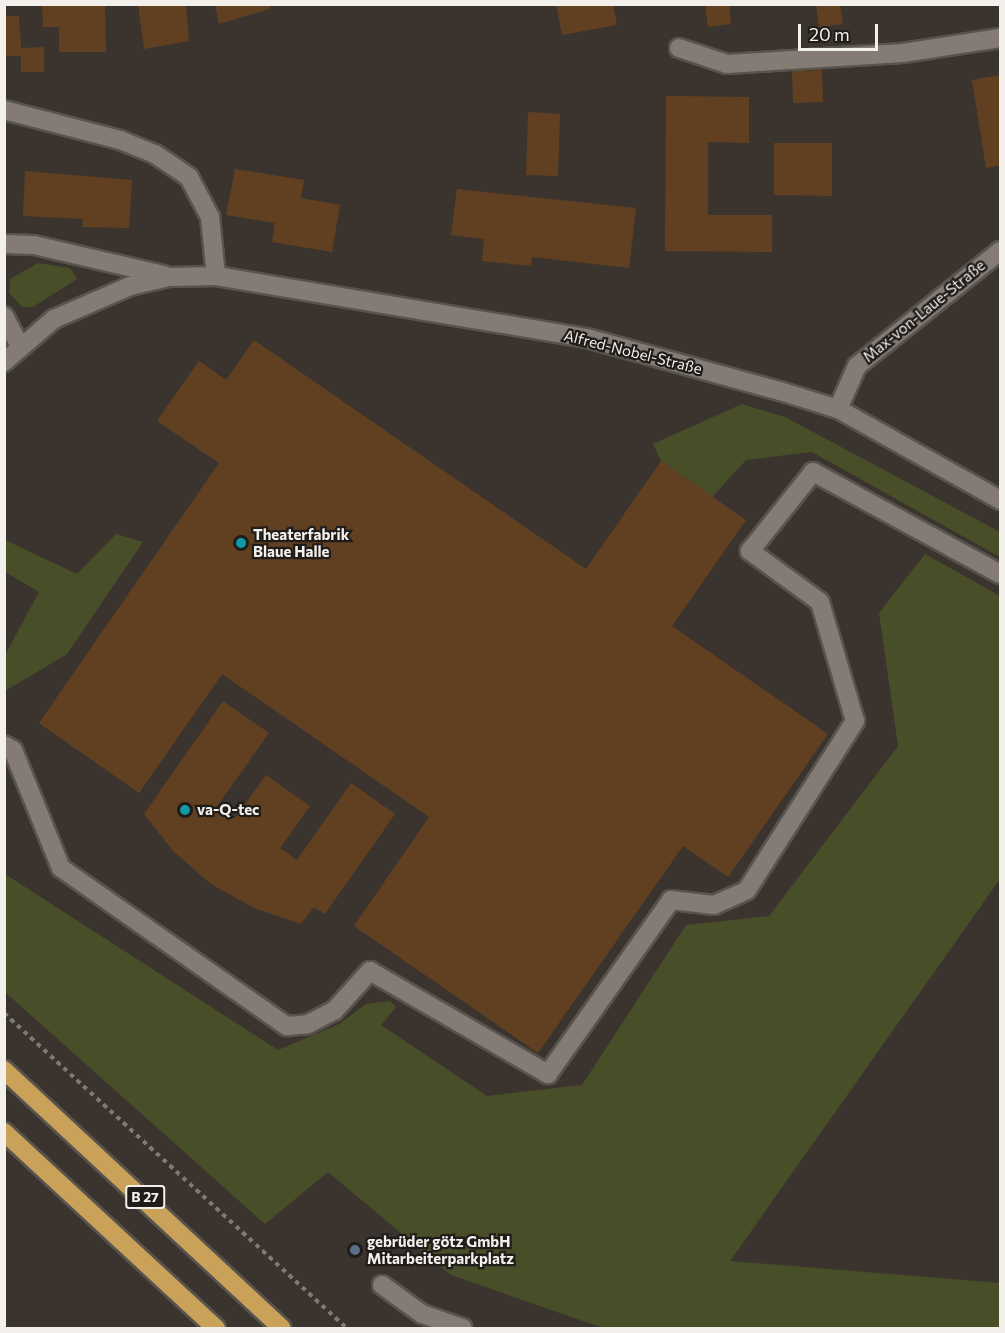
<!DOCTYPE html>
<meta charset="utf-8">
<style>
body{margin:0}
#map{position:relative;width:1005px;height:1333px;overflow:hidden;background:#3b342e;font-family:Commissioner,sans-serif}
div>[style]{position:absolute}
.green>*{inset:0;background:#474e28}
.building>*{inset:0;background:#614021}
.path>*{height:4px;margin-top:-2px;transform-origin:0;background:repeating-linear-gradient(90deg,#7f7974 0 4.5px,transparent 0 9px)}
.roads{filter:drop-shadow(2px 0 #58534d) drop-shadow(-2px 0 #58534d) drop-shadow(0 2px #58534d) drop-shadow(0 -2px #58534d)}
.minor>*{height:18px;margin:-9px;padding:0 9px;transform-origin:9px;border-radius:9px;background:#837b74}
.highway>*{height:18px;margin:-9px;padding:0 9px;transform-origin:9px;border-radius:9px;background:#c9a159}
.dots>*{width:16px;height:16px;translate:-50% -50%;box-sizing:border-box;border:3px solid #201c1a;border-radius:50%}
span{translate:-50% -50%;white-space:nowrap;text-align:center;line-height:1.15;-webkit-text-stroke:4.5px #201c1a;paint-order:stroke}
.shield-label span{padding:2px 4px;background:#201c1a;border:2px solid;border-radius:4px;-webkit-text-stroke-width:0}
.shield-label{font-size:14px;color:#f3efeb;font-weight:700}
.street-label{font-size:15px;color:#f3efeb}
.poi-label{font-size:15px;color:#f3efeb;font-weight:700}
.left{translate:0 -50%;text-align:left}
.frame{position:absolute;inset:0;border:6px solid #f3efeb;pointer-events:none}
.scale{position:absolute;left:798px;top:24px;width:80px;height:27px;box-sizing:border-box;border:3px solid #f3efeb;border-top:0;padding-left:8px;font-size:18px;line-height:21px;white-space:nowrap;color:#f3efeb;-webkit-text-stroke:4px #201c1a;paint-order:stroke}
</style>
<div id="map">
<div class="green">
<div style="clip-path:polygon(38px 263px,70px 268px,77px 279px,33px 307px,22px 307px,9px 293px,10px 279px)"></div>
<div style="clip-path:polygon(742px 404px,785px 417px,1000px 532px,1000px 557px,812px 452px,746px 460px,712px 497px,661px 461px,653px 444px)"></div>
<div style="clip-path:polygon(116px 534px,143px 542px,67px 654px,5px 691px,5px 655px,39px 592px,5px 572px,5px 540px,77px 574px)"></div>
<div style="clip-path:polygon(925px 554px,1000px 596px,1000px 879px,730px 1261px,1000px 1283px,1000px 1328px,603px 1328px,451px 1275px,328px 1172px,265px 1224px,5px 992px,5px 874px,278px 1050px,339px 1024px,366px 1004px,390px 1001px,396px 1007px,381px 1025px,487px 1096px,582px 1085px,686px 925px,769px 916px,898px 746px,879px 613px)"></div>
</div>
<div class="building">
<div style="clip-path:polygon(42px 4px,105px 4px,106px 52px,59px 52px,59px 27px,43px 27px)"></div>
<div style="clip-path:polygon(138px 4px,186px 4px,189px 41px,144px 49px)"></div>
<div style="clip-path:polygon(215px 4px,270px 4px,270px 9px,219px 24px)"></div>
<div style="clip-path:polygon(556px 4px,613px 4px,617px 25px,562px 35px)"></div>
<div style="clip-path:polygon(705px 4px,729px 4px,731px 24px,708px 27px)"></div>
<div style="clip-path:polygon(816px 4px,840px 4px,843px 24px,819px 27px)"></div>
<div style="clip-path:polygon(4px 16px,19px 16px,21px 48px,44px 47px,44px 72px,21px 72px,21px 56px,4px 56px)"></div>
<div style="clip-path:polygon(822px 70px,823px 102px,793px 103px,792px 71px)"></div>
<div style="clip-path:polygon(1000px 75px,1000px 165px,986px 168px,972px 80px)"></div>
<div style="clip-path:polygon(666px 96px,749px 97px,749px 143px,708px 142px,708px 215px,772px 215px,772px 252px,665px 251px)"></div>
<div style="clip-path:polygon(528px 112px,560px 114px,558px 176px,526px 175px)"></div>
<div style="clip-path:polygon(774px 143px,832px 143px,832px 196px,774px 195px)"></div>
<div style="clip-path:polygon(235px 169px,304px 180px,301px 198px,340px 205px,332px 252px,272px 242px,275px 223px,226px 215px)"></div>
<div style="clip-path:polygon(25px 171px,132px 180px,129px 228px,82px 227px,83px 219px,23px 216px)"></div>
<div style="clip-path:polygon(457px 189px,636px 208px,629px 268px,532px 257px,531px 266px,482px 261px,484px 239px,451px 235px)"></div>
<div style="clip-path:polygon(254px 340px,586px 569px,661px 461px,746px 520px,672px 626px,828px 734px,728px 877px,683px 846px,538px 1053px,354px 926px,429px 817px,222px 674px,139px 793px,39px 723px,219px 463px,157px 421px,199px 361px,226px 380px)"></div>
<div style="clip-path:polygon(223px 701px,269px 733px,217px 806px,235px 818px,266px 775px,310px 806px,280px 848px,297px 860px,351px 783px,395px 814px,325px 914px,314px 907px,301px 924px,254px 908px,211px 884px,173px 851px,144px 814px)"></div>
</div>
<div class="path">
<div style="left:4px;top:1013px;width:465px;rotate:42.6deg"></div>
</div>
<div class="roads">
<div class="minor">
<div style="left:679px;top:48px;width:51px;rotate:18.4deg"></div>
<div style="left:727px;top:64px;width:176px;rotate:-3.6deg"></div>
<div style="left:903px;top:53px;width:98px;rotate:-8.8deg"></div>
<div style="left:4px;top:110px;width:120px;rotate:14.5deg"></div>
<div style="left:120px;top:140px;width:38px;rotate:22deg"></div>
<div style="left:155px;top:154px;width:41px;rotate:34.1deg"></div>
<div style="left:189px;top:177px;width:45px;rotate:62.3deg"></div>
<div style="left:210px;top:217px;width:59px;rotate:84.2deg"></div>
<div style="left:4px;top:244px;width:30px;rotate:2deg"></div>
<div style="left:34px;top:245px;width:133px;rotate:13deg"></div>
<div style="left:4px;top:316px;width:32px;rotate:62deg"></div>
<div style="left:4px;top:362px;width:66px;rotate:-40.7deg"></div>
<div style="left:54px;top:319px;width:83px;rotate:-23.5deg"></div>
<div style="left:130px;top:286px;width:40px;rotate:-13deg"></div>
<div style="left:169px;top:277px;width:47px;rotate:-1.2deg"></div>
<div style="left:216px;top:276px;width:376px;rotate:9.5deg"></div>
<div style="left:587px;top:338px;width:200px;rotate:15.4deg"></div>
<div style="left:780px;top:391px;width:61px;rotate:17.2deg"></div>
<div style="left:838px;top:409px;width:186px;rotate:29.3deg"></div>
<div style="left:838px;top:409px;width:47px;rotate:-66.2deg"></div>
<div style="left:857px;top:366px;width:184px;rotate:-38.8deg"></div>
<div style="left:4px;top:745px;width:10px;rotate:29deg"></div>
<div style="left:13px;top:750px;width:127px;rotate:67.9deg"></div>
<div style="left:61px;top:868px;width:276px;rotate:35deg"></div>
<div style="left:287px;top:1026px;width:21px;rotate:-5deg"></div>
<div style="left:308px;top:1024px;width:29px;rotate:-27deg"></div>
<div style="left:334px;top:1011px;width:54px;rotate:-48deg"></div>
<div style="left:370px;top:971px;width:206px;rotate:30.1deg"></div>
<div style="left:548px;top:1074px;width:213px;rotate:-54.7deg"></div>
<div style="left:671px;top:900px;width:43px;rotate:6.6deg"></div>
<div style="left:714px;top:905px;width:36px;rotate:-24deg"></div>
<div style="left:747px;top:890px;width:201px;rotate:-57.4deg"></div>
<div style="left:855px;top:721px;width:124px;rotate:-106.4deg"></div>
<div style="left:820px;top:602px;width:87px;rotate:-143.9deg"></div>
<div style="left:750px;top:551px;width:101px;rotate:-51.4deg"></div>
<div style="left:813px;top:472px;width:213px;rotate:28.6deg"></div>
<div style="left:382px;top:1285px;width:49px;rotate:35.9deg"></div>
<div style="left:422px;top:1314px;width:43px;rotate:18.9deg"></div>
</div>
<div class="highway">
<div style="left:4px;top:1070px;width:379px;rotate:42.9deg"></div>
<div style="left:4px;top:1132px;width:289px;rotate:42.8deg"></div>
</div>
</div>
<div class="dots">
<div style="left:241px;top:543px;background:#0f9aa8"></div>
<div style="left:185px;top:810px;background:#0f9aa8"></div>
<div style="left:355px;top:1250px;background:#5c6f8a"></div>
</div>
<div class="shield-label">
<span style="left:145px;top:1197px">B 27</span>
</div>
<div class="street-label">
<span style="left:924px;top:311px;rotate:-39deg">Max-von-Laue-Straße</span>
<span style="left:633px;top:352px;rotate:14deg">Alfred-Nobel-Straße</span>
</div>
<div class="poi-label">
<span class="left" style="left:253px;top:543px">Theaterfabrik<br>Blaue Halle</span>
<span class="left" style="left:197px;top:810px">va-Q-tec</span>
<span class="left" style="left:367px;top:1250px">gebrüder götz GmbH<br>Mitarbeiterparkplatz</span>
</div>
<div class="frame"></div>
<div class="scale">20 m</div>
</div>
